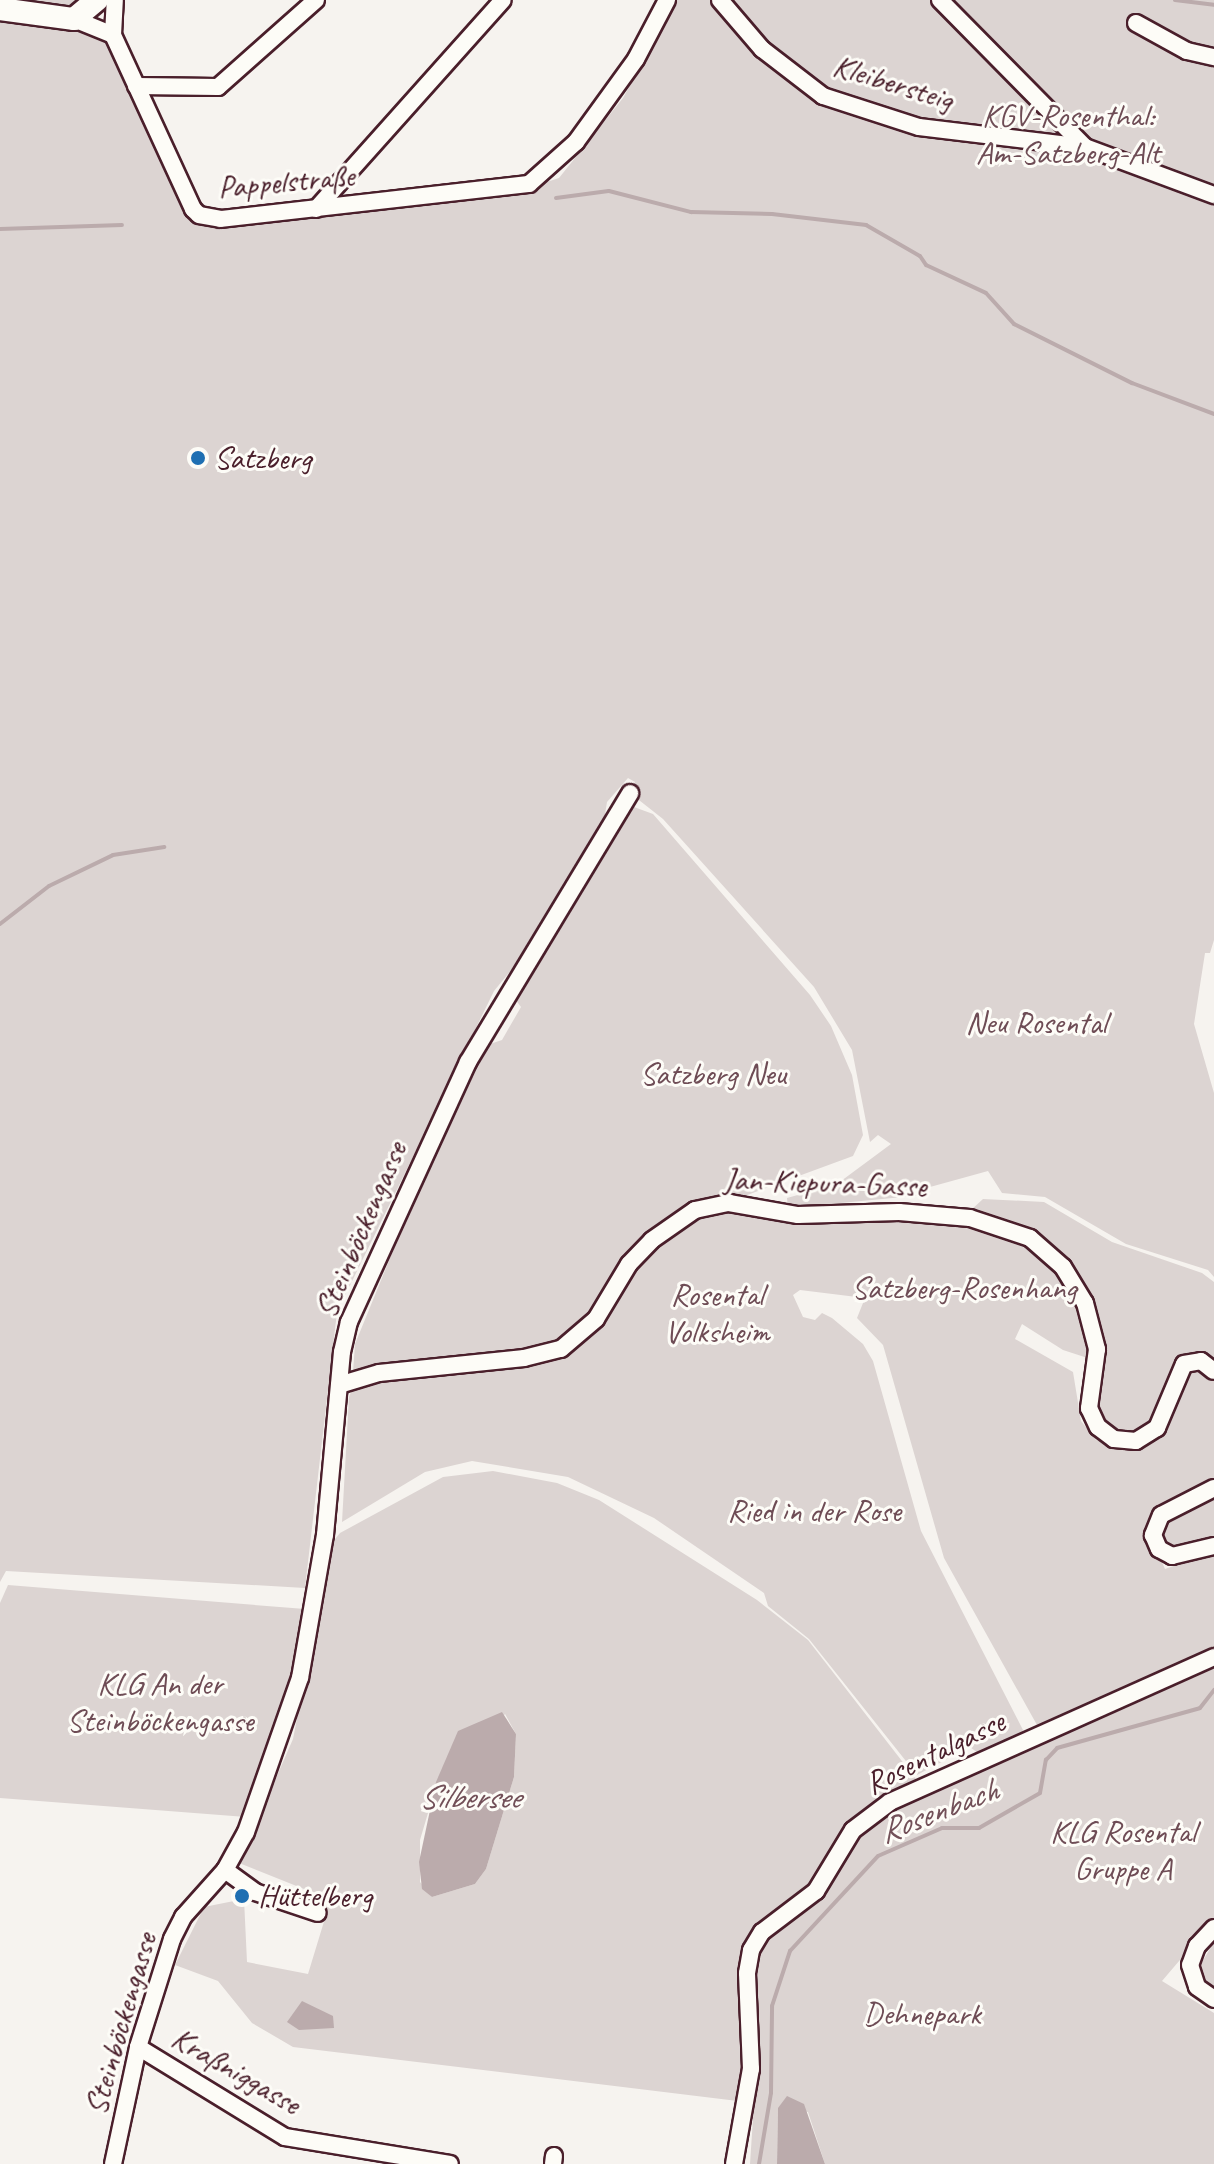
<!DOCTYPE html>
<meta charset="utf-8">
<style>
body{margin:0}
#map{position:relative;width:1214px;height:2164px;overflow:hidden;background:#f6f3ef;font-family:Caveat,sans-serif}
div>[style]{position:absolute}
.green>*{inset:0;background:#dcd4d2}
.water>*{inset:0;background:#bbabac}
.stream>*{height:4px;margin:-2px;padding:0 2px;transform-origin:2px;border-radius:2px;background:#bbabac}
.roads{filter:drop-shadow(2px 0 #4a1f2b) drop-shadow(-2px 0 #4a1f2b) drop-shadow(0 2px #4a1f2b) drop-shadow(0 -2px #4a1f2b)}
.street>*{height:16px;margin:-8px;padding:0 8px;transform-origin:8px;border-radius:8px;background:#fdfcf7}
.secondary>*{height:22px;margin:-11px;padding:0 11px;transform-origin:11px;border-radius:11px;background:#fdfcf7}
.dots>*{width:22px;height:22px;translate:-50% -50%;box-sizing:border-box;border:4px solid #fdfcf7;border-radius:50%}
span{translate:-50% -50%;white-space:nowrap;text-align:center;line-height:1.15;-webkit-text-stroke:6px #fdfcf7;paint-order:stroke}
.street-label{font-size:32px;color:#4a1f2b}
.park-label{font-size:32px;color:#6e4c55}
.poi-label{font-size:32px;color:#4a1f2b}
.left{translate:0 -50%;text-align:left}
.water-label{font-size:34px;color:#725058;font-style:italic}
</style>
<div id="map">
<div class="green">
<div style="clip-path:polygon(0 0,83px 0,198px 222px,516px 192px,559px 178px,623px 98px,677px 0,1214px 0,1214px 940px,1210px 953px,1205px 953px,1194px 1024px,1214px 1093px,1214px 1277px,1208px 1270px,1126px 1244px,1045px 1197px,1002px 1193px,988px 1171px,930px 1187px,924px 1195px,788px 1208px,787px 1198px,837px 1184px,891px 1144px,878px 1135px,870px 1142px,852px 1050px,814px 987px,663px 819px,630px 793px,635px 782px,628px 778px,607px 802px,602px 833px,531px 946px,494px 991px,337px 1312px,305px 1588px,6px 1571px,0 1582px)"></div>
<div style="clip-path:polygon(evenodd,634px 807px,653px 814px,810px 995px,831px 1026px,852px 1075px,863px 1135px,853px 1156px,742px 1197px,685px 1207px,641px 1244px,629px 1275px,680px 1223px,717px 1209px,958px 1222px,983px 1199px,1044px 1202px,1112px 1242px,1202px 1273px,1214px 1282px,1214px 1538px,1184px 1549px,1165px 1544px,1159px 1508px,1146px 1526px,1165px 1569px,1214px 1552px,1214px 1650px,1060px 1721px,1037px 1725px,944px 1558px,883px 1345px,857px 1318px,865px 1298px,800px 1290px,793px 1295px,803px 1317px,815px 1320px,822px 1313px,832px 1318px,863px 1344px,873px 1361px,921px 1531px,1023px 1730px,1019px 1738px,982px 1756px,970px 1747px,917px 1775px,809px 1639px,768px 1606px,764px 1593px,654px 1518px,568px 1477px,472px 1461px,425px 1472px,342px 1522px,349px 1397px,359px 1372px,353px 1372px,355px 1344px,437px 1143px,476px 1063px,487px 1045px,502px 1040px,521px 1007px,515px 999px,634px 807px,1022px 1324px,1063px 1350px,1103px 1363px,1096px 1406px,1107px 1426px,1131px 1433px,1160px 1423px,1129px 1450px,1096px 1440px,1081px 1421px,1073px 1372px,1015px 1339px,1022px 1324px)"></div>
<div style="clip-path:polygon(evenodd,493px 1471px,557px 1483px,599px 1500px,757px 1600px,808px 1640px,926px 1792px,1214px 1663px,1214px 1920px,1162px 1981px,1214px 2013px,1214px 2164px,825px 2164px,808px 2112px,778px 2108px,777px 2164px,750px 2164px,754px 2103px,293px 2047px,252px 2023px,218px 1981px,175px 1965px,204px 1907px,244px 1899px,247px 1962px,308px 1974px,326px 1915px,318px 1913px,309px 1891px,239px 1863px,293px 1739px,331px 1544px,340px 1533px,443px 1477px,493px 1471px,505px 1714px,516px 1734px,514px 1777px,486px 1869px,475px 1884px,432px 1897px,420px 1882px,420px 1840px,428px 1813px,505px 1714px)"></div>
<div style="clip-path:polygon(8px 1585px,305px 1609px,296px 1666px,246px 1817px,0 1798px,0 1603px)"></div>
<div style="clip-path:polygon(1214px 1942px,1214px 1994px,1199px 1967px)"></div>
</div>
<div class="water">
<div style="clip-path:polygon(502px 1712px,516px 1734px,514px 1777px,486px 1869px,475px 1884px,432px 1897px,422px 1889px,419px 1862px,436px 1782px,458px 1731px)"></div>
<div style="clip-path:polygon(302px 2001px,333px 2016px,334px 2028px,299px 2030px,287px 2022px)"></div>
<div style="clip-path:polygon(787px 2096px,804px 2104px,825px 2164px,777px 2164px,778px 2108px)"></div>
</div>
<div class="stream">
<div style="left:1175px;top:0;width:39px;rotate:7deg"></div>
<div style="left:556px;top:198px;width:53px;rotate:-7.5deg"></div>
<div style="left:609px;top:191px;width:85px;rotate:14.4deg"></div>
<div style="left:691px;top:212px;width:81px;rotate:1.4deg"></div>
<div style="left:772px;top:214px;width:95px;rotate:6.7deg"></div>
<div style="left:866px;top:225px;width:62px;rotate:29.9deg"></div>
<div style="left:920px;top:256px;width:11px;rotate:56deg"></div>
<div style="left:926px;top:265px;width:66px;rotate:25deg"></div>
<div style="left:986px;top:293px;width:42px;rotate:47.9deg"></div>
<div style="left:1014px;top:324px;width:132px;rotate:26.6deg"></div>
<div style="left:1132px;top:383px;width:88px;rotate:20.7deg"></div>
<div style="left:0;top:229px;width:122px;rotate:-1.9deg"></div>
<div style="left:0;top:924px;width:62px;rotate:-37.8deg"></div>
<div style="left:49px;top:886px;width:71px;rotate:-25.8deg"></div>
<div style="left:113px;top:855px;width:52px;rotate:-8.9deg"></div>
<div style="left:759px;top:2164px;width:72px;rotate:-80.4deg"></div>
<div style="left:771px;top:2093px;width:87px;rotate:-89.3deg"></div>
<div style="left:772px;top:2006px;width:58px;rotate:-71.9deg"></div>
<div style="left:790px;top:1951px;width:129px;rotate:-47.2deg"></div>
<div style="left:878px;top:1856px;width:70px;rotate:-23.6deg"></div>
<div style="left:942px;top:1828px;width:37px"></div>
<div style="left:979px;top:1828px;width:70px;rotate:-29.8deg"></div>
<div style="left:1040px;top:1793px;width:34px;rotate:-80deg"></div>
<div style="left:1046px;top:1760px;width:16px;rotate:-47deg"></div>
<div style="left:1057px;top:1748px;width:148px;rotate:-15.6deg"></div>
<div style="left:1200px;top:1708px;width:23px;rotate:-52deg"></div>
</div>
<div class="roads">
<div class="street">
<div style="left:720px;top:0;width:65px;rotate:49.4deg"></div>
<div style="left:762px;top:49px;width:77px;rotate:37.6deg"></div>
<div style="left:823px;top:96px;width:101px;rotate:17.9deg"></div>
<div style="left:919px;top:127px;width:167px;rotate:6.9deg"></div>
<div style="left:940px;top:0;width:206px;rotate:45.4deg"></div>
<div style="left:1085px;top:147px;width:138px;rotate:20.4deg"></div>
<div style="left:74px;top:19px;width:42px;rotate:22.3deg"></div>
<div style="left:113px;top:35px;width:192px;rotate:65.3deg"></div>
<div style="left:193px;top:209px;width:8px;rotate:45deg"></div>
<div style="left:199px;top:215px;width:22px;rotate:10deg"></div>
<div style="left:221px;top:219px;width:310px;rotate:-6.5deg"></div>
<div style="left:529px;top:184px;width:63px;rotate:-41.8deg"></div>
<div style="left:576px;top:142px;width:102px;rotate:-54.1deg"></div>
<div style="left:636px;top:59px;width:67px;rotate:-62.3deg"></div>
<div style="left:1136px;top:23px;width:58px;rotate:28.8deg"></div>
<div style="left:1187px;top:51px;width:28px;rotate:13deg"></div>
<div style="left:113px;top:35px;width:35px;rotate:-87deg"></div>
<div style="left:136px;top:86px;width:82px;rotate:0.7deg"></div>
<div style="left:218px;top:87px;width:131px;rotate:-41.6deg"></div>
<div style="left:316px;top:209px;width:280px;rotate:-48.2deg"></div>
<div style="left:339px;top:1385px;width:42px;rotate:-16.7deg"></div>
<div style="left:379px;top:1373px;width:146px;rotate:-5.9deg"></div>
<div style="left:524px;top:1358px;width:38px;rotate:-14deg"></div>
<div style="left:561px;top:1349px;width:46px;rotate:-40.6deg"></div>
<div style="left:596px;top:1319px;width:64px;rotate:-59deg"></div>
<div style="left:629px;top:1264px;width:33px;rotate:-46deg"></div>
<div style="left:652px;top:1240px;width:52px;rotate:-34.9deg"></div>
<div style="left:695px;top:1210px;width:35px;rotate:-12deg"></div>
<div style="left:729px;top:1203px;width:70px;rotate:9.9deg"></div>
<div style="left:798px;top:1215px;width:101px;rotate:-1.7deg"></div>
<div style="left:899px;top:1212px;width:71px;rotate:4.8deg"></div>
<div style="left:970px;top:1218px;width:63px;rotate:18.4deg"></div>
<div style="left:1030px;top:1238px;width:44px;rotate:41.3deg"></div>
<div style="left:1063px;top:1267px;width:42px;rotate:58.6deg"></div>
<div style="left:1085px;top:1303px;width:48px;rotate:75.4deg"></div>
<div style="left:1097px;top:1349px;width:60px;rotate:97.7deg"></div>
<div style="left:1089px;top:1408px;width:21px;rotate:65deg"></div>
<div style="left:1098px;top:1427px;width:20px;rotate:37deg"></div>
<div style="left:1114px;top:1439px;width:22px;rotate:5deg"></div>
<div style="left:1136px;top:1441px;width:25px;rotate:-32deg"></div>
<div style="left:1157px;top:1428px;width:69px;rotate:-67.1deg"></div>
<div style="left:1184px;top:1364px;width:17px;rotate:-10deg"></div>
<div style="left:1201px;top:1361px;width:16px;rotate:38deg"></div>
<div style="left:1214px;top:1488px;width:59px;rotate:153deg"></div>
<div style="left:1161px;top:1515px;width:22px;rotate:112deg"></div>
<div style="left:1153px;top:1535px;width:15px;rotate:67deg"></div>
<div style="left:1159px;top:1549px;width:15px;rotate:28deg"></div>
<div style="left:1172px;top:1556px;width:43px;rotate:-13.4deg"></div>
<div style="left:225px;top:1870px;width:37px;rotate:36deg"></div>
<div style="left:255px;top:1892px;width:66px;rotate:18.4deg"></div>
<div style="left:1214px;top:1928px;width:25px;rotate:133deg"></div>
<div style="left:1197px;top:1946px;width:20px;rotate:110deg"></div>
<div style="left:1190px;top:1965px;width:23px;rotate:72deg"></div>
<div style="left:1197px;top:1987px;width:21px;rotate:35deg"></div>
<div style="left:138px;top:2047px;width:172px;rotate:31.5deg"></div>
<div style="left:285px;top:2137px;width:167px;rotate:9.3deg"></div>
<div style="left:113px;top:2164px;width:120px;rotate:-77.9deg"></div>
<div style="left:138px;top:2047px;width:113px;rotate:-72.5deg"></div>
<div style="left:172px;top:1939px;width:25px;rotate:-63deg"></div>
<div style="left:183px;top:1917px;width:63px;rotate:-48.2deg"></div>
<div style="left:225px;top:1870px;width:43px;rotate:-61.1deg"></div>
<div style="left:246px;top:1832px;width:163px;rotate:-70.7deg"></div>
<div style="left:300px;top:1678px;width:145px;rotate:-80.1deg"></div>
<div style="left:325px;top:1535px;width:184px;rotate:-84.7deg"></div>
<div style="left:342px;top:1352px;width:31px;rotate:-77deg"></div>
<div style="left:349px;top:1322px;width:286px;rotate:-65.4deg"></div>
<div style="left:468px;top:1062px;width:314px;rotate:-58.9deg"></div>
<div style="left:553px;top:2164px;width:8px;rotate:-83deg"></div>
<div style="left:734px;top:2164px;width:97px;rotate:-79.9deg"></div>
<div style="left:751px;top:2069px;width:96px;rotate:-92.4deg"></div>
<div style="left:747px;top:1973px;width:23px;rotate:-80deg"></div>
<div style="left:751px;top:1950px;width:21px;rotate:-59deg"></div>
<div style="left:762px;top:1932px;width:68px;rotate:-37.2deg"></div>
<div style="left:816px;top:1891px;width:71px;rotate:-58.8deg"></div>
<div style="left:853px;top:1830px;width:46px;rotate:-37.1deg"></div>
<div style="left:890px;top:1802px;width:355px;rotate:-24.1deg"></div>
</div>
<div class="secondary">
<div style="left:0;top:9px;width:75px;rotate:7.7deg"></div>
<div style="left:74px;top:19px;width:30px;rotate:-40deg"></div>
</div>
</div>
<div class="dots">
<div style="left:198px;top:458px;background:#1f6fb2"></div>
<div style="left:242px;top:1896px;background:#1f6fb2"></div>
</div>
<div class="street-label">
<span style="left:893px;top:83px;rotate:17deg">Kleibersteig</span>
<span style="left:286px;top:182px;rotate:-5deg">Pappelstraße</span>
<span style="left:825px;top:1183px;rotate:2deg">Jan-Kiepura-Gasse</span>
<span style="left:361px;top:1230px;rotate:-67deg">Steinböckengasse</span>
<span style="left:935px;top:1753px;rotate:-26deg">Rosentalgasse</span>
<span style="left:121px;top:2024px;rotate:-74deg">Steinböckengasse</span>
<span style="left:236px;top:2071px;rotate:30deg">Kraßniggasse</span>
</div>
<div class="park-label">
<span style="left:1068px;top:135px">KGV-Rosenthal:<br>Am-Satzberg-Alt</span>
<span style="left:1036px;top:1023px">Neu Rosental</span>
<span style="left:713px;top:1074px">Satzberg Neu</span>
<span style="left:964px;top:1288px">Satzberg-Rosenhang</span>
<span style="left:717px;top:1314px">Rosental<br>Volksheim</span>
<span style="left:814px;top:1511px">Ried in der Rose</span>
<span style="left:160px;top:1703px">KLG An der<br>Steinböckengasse</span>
<span style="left:1123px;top:1851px">KLG Rosental<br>Gruppe A</span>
<span style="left:922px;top:2014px">Dehnepark</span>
</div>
<div class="poi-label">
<span class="left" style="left:214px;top:458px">Satzberg</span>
<span class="left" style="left:258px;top:1896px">Hüttelberg</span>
</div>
<div class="water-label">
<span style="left:469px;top:1797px">Silbersee</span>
<span style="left:938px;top:1810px;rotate:-21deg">Rosenbach</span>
</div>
</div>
